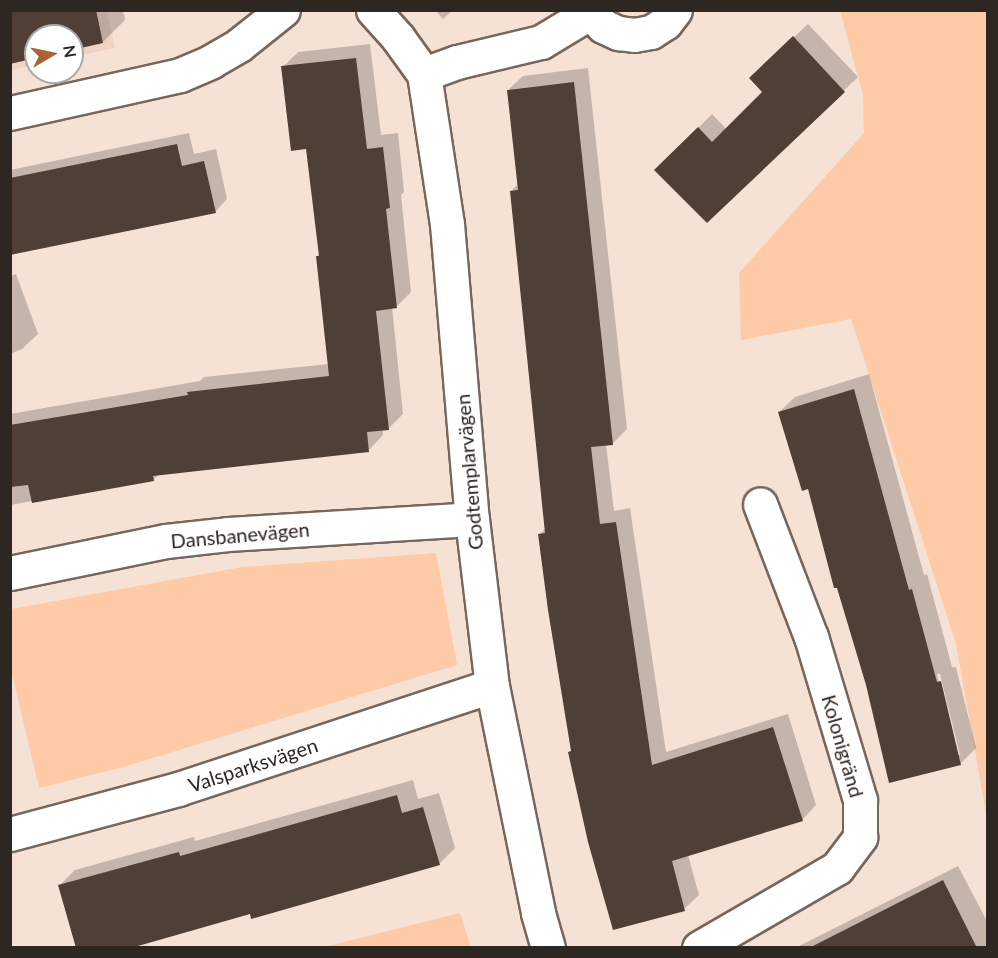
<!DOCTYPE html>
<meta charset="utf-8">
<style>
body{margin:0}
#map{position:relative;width:998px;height:958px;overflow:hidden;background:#f6e2d5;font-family:Lato,sans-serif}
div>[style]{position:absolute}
.built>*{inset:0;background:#efd4c4}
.green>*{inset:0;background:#fecaa8}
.shadow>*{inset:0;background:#0003}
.building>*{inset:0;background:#503f35}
.roads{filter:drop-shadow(2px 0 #77665b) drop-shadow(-2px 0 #77665b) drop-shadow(0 2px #77665b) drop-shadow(0 -2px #77665b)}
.street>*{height:33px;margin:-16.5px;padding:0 16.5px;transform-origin:16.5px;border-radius:16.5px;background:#fff}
span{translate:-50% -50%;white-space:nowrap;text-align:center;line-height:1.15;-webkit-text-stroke:6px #fff;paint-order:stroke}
.street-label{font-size:20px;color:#2d2621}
.frame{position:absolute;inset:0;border:12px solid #2d2621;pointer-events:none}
.north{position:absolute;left:24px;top:24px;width:60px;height:60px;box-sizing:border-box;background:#fff;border:2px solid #aba8a6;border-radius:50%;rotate:81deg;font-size:16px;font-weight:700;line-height:24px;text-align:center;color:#2d2621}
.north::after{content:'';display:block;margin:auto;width:21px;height:27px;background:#a86533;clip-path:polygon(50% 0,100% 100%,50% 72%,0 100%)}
</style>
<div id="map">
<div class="built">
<div style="clip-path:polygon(10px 11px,107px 11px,115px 48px,72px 57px,72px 36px,36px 36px,36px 65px,11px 70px)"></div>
</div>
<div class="green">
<div style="clip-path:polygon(840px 11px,987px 11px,987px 819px,956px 644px,851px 319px,741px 340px,739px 273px,864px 133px,863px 95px)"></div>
<div style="clip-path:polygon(436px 553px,457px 665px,123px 767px,39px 788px,11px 670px,11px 609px,242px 567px)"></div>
<div style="clip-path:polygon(460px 913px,471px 947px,324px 947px)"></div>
</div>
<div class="shadow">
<div style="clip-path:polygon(10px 10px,123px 10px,125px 20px,103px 42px,72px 49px,72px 36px,36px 36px,36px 57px)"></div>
<div style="clip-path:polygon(435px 10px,453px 10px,443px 19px)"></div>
<div style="clip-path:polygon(808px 24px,858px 77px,707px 221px,656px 170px,712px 114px,727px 130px,764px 92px,765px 64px)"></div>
<div style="clip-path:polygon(370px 44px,381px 135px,398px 133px,404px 192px,401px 195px,411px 292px,396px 307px,392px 307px,403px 414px,388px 429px,383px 429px,383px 435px,369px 450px,159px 474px,153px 480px,10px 505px,10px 414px,200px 381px,204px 377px,329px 364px,317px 257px,320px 253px,308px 148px,283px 67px,298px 52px)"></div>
<div style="clip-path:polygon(588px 68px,627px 429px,612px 444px,606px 444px,614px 511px,630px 508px,666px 752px,788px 714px,816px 805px,802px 820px,688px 855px,699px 895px,684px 909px,570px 752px,572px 749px,540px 534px,546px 528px,511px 191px,518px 184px,508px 90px,523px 76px)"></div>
<div style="clip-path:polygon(189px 133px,194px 154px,216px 149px,227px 199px,215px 212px,10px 226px,10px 170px)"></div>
<div style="clip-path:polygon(16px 274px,38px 334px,22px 349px,10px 354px,10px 276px)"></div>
<div style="clip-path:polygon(evenodd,869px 374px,924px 575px,927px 574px,952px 667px,956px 667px,976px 748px,960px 764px,867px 685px,809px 487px,779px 412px,795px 397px,869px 374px,937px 674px,940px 674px,960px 755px,957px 755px,937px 674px)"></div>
<div style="clip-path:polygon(413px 780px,418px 799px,439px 793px,455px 848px,439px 864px,251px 912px,60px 885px,75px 870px,194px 837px,195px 841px)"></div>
<div style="clip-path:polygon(958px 866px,988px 923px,988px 948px,795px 948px)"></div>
</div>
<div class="building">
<div style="clip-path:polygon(10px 10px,96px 10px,103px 43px,72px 50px,72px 36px,36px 36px,36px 58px,10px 64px)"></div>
<div style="clip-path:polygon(793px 36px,845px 92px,707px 223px,654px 170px,698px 127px,712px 142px,762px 92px,749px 78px)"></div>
<div style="clip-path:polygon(356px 58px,367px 149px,383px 147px,390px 208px,386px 209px,397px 308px,376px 311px,389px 430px,367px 432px,369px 452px,153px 476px,154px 481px,32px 503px,28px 485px,10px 487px,10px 425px,188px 395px,187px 392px,329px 376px,316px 256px,319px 256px,306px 149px,291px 151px,281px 66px)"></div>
<div style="clip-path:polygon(574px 82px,613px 445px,591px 447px,600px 524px,616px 522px,652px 765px,773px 727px,803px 821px,672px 861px,685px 911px,613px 930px,588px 842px,568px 752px,571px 751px,548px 610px,538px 534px,545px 533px,510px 191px,518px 190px,507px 90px)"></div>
<div style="clip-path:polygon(177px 144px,182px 166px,204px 161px,216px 213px,10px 255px,10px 178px)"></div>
<div style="clip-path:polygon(854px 389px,909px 590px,912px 589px,937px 682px,941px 681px,961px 765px,889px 783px,866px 685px,837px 588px,834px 588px,808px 489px,802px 491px,778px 412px)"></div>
<div style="clip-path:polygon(397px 795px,402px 813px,423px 807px,440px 865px,251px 919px,250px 914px,131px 948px,76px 948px,58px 885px,179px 852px,180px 856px)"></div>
<div style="clip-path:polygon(943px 880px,977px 948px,809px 948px)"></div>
</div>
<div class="roads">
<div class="street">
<div style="left:373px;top:10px;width:38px;rotate:48deg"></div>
<div style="left:398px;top:38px;width:44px;rotate:54.2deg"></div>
<div style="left:424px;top:74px;width:152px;rotate:81.3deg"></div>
<div style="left:447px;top:224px;width:296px;rotate:85.2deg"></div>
<div style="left:472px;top:519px;width:168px;rotate:83.2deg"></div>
<div style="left:492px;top:686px;width:232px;rotate:78.5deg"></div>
<div style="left:538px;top:913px;width:36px;rotate:74deg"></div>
<div style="left:588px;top:10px;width:22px;rotate:47deg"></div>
<div style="left:603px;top:26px;width:17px;rotate:25deg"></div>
<div style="left:618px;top:33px;width:16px;rotate:7deg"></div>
<div style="left:634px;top:35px;width:17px;rotate:-10deg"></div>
<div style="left:651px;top:32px;width:17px;rotate:-33deg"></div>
<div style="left:665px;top:23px;width:16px;rotate:-52deg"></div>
<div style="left:424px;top:74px;width:35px;rotate:-20deg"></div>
<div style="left:457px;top:62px;width:86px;rotate:-13.4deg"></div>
<div style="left:541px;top:42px;width:56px;rotate:-31.1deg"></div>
<div style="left:10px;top:113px;width:174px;rotate:-12.6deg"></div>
<div style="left:180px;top:75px;width:33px;rotate:-23deg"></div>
<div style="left:210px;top:62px;width:34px;rotate:-30deg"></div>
<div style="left:239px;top:45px;width:56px;rotate:-38.5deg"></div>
<div style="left:10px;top:573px;width:159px;rotate:-11.6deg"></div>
<div style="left:166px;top:541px;width:62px;rotate:-6.4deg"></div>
<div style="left:228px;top:534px;width:244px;rotate:-3.5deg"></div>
<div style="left:10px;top:834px;width:174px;rotate:-15deg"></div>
<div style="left:178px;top:789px;width:330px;rotate:-18.2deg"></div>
<div style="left:699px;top:948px;width:160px;rotate:-30.1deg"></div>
<div style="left:837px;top:868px;width:39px;rotate:-53deg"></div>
<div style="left:860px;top:837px;width:37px;rotate:-90deg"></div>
<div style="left:860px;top:800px;width:170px;rotate:-106.7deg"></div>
<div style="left:811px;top:637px;width:142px;rotate:-111deg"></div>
</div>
</div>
<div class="street-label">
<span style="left:469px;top:472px;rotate:-95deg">Godtemplarvägen</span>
<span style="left:240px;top:535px;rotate:-5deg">Dansbanevägen</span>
<span style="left:843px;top:746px;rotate:74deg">Kolonigränd</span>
<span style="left:253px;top:765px;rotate:-18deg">Valsparksvägen</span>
</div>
<div class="frame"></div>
<div class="north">N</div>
</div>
